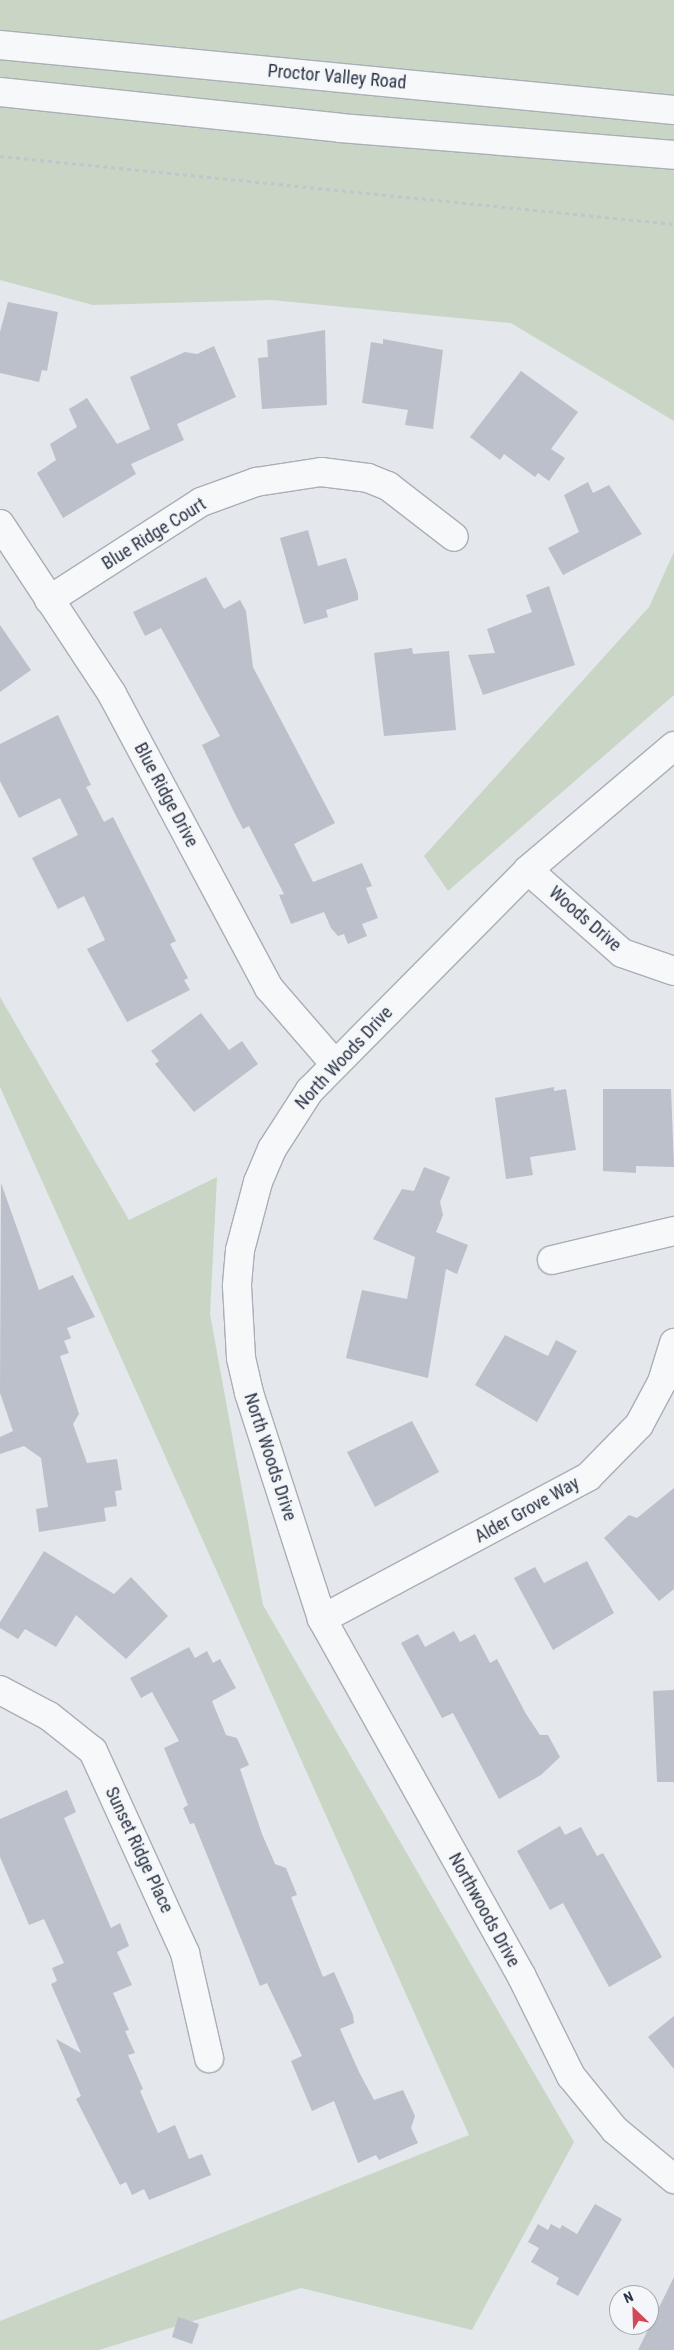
<!DOCTYPE html>
<style>
body{margin:0}
#map{position:relative;width:674px;height:2350px;overflow:hidden;background:#e4e7ec;font-family:"Roboto Condensed",sans-serif}
div>[style]{position:absolute}
.green>*{inset:0;background:#c9d6c5}
.building>*{inset:0;background:#bbc0ca}
.path>*{height:3px;margin-top:-1.5px;transform-origin:0;background:repeating-linear-gradient(90deg,#c2c5cb 0 4px,transparent 0 8px)}
.roads{filter:drop-shadow(1px 0 #a9aeb7) drop-shadow(-1px 0 #a9aeb7) drop-shadow(0 1px #a9aeb7) drop-shadow(0 -1px #a9aeb7)}
.minor>*{height:28px;margin:-14px;padding:0 14px;transform-origin:14px;border-radius:14px;background:#f7f8fa}
span{translate:-50% -50%;white-space:nowrap;text-align:center;line-height:1.15;-webkit-text-stroke:5px #f4f6f9;paint-order:stroke}
.street-label{font-size:18px;color:#2b3445}
.north{position:absolute;left:609px;top:2285px;width:50px;height:50px;box-sizing:border-box;background:#f4f6f9;border:1px solid #a4a8b1;border-radius:50%;rotate:336deg;font-size:14px;font-weight:700;line-height:20px;text-align:center;color:#2b3445}
.north::after{content:'';display:block;margin:auto;width:18px;height:22px;background:#d1495b;clip-path:polygon(50% 0,100% 100%,50% 72%,0 100%)}
</style>
<div id="map">
<div class="green">
<div style="clip-path:polygon(0 0,674px 0,674px 421px,511px 323px,271px 300px,93px 305px,0 280px)"></div>
<div style="clip-path:polygon(674px 552px,674px 695px,448px 891px,424px 856px,649px 607px)"></div>
<div style="clip-path:polygon(0 997px,129px 1220px,217px 1177px,210px 1314px,263px 1605px,574px 2142px,472px 2330px,301px 2288px,99px 2350px,0 2350px,0 2321px,469px 2135px,0 1087px)"></div>
</div>
<div class="building">
<div style="clip-path:polygon(8px 302px,58px 312px,47px 371px,42px 370px,39px 382px,0 373px,0 332px)"></div>
<div style="clip-path:polygon(325px 330px,327px 405px,262px 409px,258px 358px,268px 357px,267px 340px)"></div>
<div style="clip-path:polygon(383px 339px,443px 350px,433px 429px,405px 425px,408px 410px,362px 403px,371px 342px,383px 344px)"></div>
<div style="clip-path:polygon(214px 346px,236px 397px,177px 424px,184px 440px,131px 464px,136px 474px,63px 518px,37px 473px,56px 460px,50px 444px,77px 427px,69px 409px,87px 398px,117px 444px,150px 429px,130px 377px,185px 352px,197px 354px)"></div>
<div style="clip-path:polygon(521px 371px,578px 412px,551px 449px,565px 458px,549px 481px,538px 473px,535px 477px,504px 454px,500px 460px,470px 437px)"></div>
<div style="clip-path:polygon(588px 482px,593px 493px,609px 485px,642px 534px,563px 575px,548px 548px,579px 532px,564px 495px)"></div>
<div style="clip-path:polygon(308px 530px,318px 566px,346px 558px,358px 594px,358px 600px,326px 610px,328px 617px,304px 624px,280px 538px)"></div>
<div style="clip-path:polygon(206px 577px,224px 609px,240px 600px,246px 611px,253px 667px,335px 823px,294px 844px,313px 882px,362px 863px,372px 886px,366px 888px,378px 918px,362px 924px,367px 936px,348px 944px,344px 934px,338px 936px,331px 928px,324px 912px,291px 924px,279px 895px,284px 894px,249px 826px,243px 829px,234px 812px,202px 745px,220px 736px,161px 628px,145px 636px,133px 612px)"></div>
<div style="clip-path:polygon(549px 586px,575px 665px,483px 695px,468px 655px,495px 653px,487px 629px,532px 612px,526px 595px)"></div>
<div style="clip-path:polygon(0 625px,31px 670px,0 692px)"></div>
<div style="clip-path:polygon(412px 648px,413px 654px,449px 651px,456px 730px,384px 736px,374px 653px)"></div>
<div style="clip-path:polygon(58px 715px,91px 785px,86px 787px,104px 822px,113px 817px,176px 941px,170px 944px,188px 978px,184px 980px,190px 990px,127px 1022px,87px 949px,105px 940px,84px 896px,58px 909px,32px 858px,78px 835px,60px 798px,19px 818px,0 781px,0 744px)"></div>
<div style="clip-path:polygon(201px 1013px,229px 1050px,242px 1041px,258px 1064px,194px 1112px,155px 1064px,159px 1061px,151px 1051px)"></div>
<div style="clip-path:polygon(554px 1087px,554px 1091px,566px 1089px,576px 1150px,530px 1157px,533px 1175px,506px 1179px,495px 1098px)"></div>
<div style="clip-path:polygon(603px 1089px,671px 1089px,674px 1167px,636px 1166px,636px 1173px,603px 1171px)"></div>
<div style="clip-path:polygon(424px 1167px,450px 1177px,440px 1202px,443px 1215px,436px 1232px,468px 1245px,457px 1274px,446px 1269px,428px 1378px,346px 1358px,362px 1290px,407px 1299px,415px 1257px,373px 1239px,402px 1189px,414px 1191px)"></div>
<div style="clip-path:polygon(1px 1183px,39px 1290px,73px 1275px,95px 1317px,67px 1328px,71px 1338px,64px 1341px,69px 1353px,60px 1356px,79px 1414px,73px 1424px,87px 1463px,117px 1459px,122px 1490px,115px 1491px,117px 1506px,104px 1508px,106px 1521px,39px 1532px,36px 1509px,48px 1507px,41px 1458px,24px 1446px,0 1454px,0 1437px,13px 1431px,0 1393px)"></div>
<div style="clip-path:polygon(505px 1335px,548px 1356px,556px 1340px,577px 1351px,537px 1422px,475px 1385px)"></div>
<div style="clip-path:polygon(412px 1421px,439px 1472px,375px 1507px,347px 1452px)"></div>
<div style="clip-path:polygon(674px 1488px,674px 1589px,659px 1601px,604px 1538px,629px 1515px,637px 1518px)"></div>
<div style="clip-path:polygon(44px 1551px,114px 1594px,131px 1577px,168px 1616px,126px 1659px,76px 1615px,56px 1647px,25px 1629px,18px 1639px,0 1628px,0 1622px)"></div>
<div style="clip-path:polygon(587px 1561px,614px 1613px,553px 1650px,514px 1578px,535px 1567px,544px 1583px)"></div>
<div style="clip-path:polygon(454px 1631px,460px 1642px,475px 1634px,490px 1663px,497px 1659px,526px 1714px,540px 1735px,548px 1735px,560px 1757px,541px 1775px,499px 1799px,453px 1713px,442px 1718px,401px 1643px,418px 1634px,425px 1647px)"></div>
<div style="clip-path:polygon(189px 1647px,195px 1658px,207px 1651px,213px 1663px,220px 1659px,236px 1688px,212px 1701px,226px 1735px,237px 1738px,249px 1765px,240px 1769px,262px 1834px,275px 1864px,286px 1868px,297px 1895px,291px 1897px,323px 1977px,334px 1972px,353px 2015px,354px 2023px,340px 2029px,359px 2072px,374px 2100px,403px 2090px,415px 2116px,411px 2128px,418px 2143px,379px 2160px,376px 2155px,358px 2163px,334px 2101px,312px 2111px,291px 2061px,302px 2056px,267px 1983px,260px 1986px,194px 1823px,190px 1824px,183px 1808px,188px 1805px,164px 1748px,179px 1741px,152px 1692px,141px 1698px,130px 1678px)"></div>
<div style="clip-path:polygon(674px 1690px,674px 1782px,657px 1782px,653px 1691px)"></div>
<div style="clip-path:polygon(67px 1790px,76px 1812px,64px 1818px,111px 1928px,120px 1923px,129px 1946px,117px 1952px,132px 1985px,113px 1993px,129px 2030px,125px 2031px,135px 2053px,128px 2055px,143px 2089px,140px 2091px,158px 2133px,175px 2125px,189px 2159px,202px 2154px,211px 2175px,149px 2200px,144px 2189px,132px 2195px,126px 2182px,120px 2185px,76px 2099px,81px 2096px,56px 2039px,81px 2053px,51px 1984px,57px 1981px,52px 1968px,64px 1963px,44px 1919px,29px 1925px,0 1857px,0 1819px)"></div>
<div style="clip-path:polygon(560px 1826px,565px 1835px,581px 1827px,597px 1856px,603px 1853px,662px 1957px,609px 1987px,563px 1903px,550px 1910px,517px 1851px)"></div>
<div style="clip-path:polygon(674px 2016px,674px 2069px,648px 2037px)"></div>
<div style="clip-path:polygon(595px 2204px,622px 2219px,578px 2296px,556px 2284px,559px 2278px,531px 2262px,539px 2248px,528px 2242px,538px 2224px,548px 2230px,551px 2224px,560px 2229px,562px 2225px,577px 2234px)"></div>
<div style="clip-path:polygon(674px 2277px,674px 2350px,638px 2350px)"></div>
<div style="clip-path:polygon(178px 2317px,199px 2324px,192px 2344px,172px 2337px)"></div>
</div>
<div class="path">
<div style="left:0;top:156px;width:677px;rotate:5.76deg"></div>
</div>
<div class="roads">
<div class="minor">
<div style="left:0;top:45px;width:677px;rotate:5.51deg"></div>
<div style="left:0;top:92px;width:342px;rotate:6deg"></div>
<div style="left:340px;top:128px;width:335px;rotate:4.6deg"></div>
<div style="left:0;top:524px;width:204px;rotate:56.6deg"></div>
<div style="left:112px;top:694px;width:333px;rotate:61.9deg"></div>
<div style="left:269px;top:988px;width:99px;rotate:49.1deg"></div>
<div style="left:49px;top:600px;width:181px;rotate:-32.8deg"></div>
<div style="left:201px;top:502px;width:59px;rotate:-20deg"></div>
<div style="left:256px;top:482px;width:66px;rotate:-8.7deg"></div>
<div style="left:321px;top:472px;width:47px;rotate:7.3deg"></div>
<div style="left:368px;top:478px;width:22px;rotate:22deg"></div>
<div style="left:388px;top:486px;width:83px;rotate:37.7deg"></div>
<div style="left:674px;top:746px;width:192px;rotate:139.7deg"></div>
<div style="left:528px;top:870px;width:310px;rotate:134.7deg"></div>
<div style="left:310px;top:1090px;width:70px;rotate:122.8deg"></div>
<div style="left:272px;top:1149px;width:36px;rotate:113deg"></div>
<div style="left:258px;top:1182px;width:70px;rotate:104.8deg"></div>
<div style="left:240px;top:1250px;width:36px;rotate:95deg"></div>
<div style="left:237px;top:1286px;width:72px;rotate:86.8deg"></div>
<div style="left:241px;top:1358px;width:36px;rotate:77deg"></div>
<div style="left:249px;top:1393px;width:237px;rotate:72.1deg"></div>
<div style="left:322px;top:1619px;width:408px;rotate:60.8deg"></div>
<div style="left:521px;top:1975px;width:113px;rotate:63.7deg"></div>
<div style="left:571px;top:2076px;width:70px;rotate:50.8deg"></div>
<div style="left:615px;top:2130px;width:77px;rotate:39.7deg"></div>
<div style="left:528px;top:870px;width:125px;rotate:41.4deg"></div>
<div style="left:622px;top:953px;width:55px;rotate:19.1deg"></div>
<div style="left:552px;top:1260px;width:125px;rotate:-13.4deg"></div>
<div style="left:322px;top:1619px;width:302px;rotate:-28.1deg"></div>
<div style="left:588px;top:1477px;width:73px;rotate:-45.6deg"></div>
<div style="left:639px;top:1425px;width:49px;rotate:-61.9deg"></div>
<div style="left:662px;top:1382px;width:41px;rotate:-72.9deg"></div>
<div style="left:0;top:1690px;width:55px;rotate:28deg"></div>
<div style="left:49px;top:1716px;width:56px;rotate:38.5deg"></div>
<div style="left:93px;top:1751px;width:222px;rotate:65.5deg"></div>
<div style="left:185px;top:1953px;width:108px;rotate:77.1deg"></div>
</div>
</div>
<div class="street-label">
<span style="left:337px;top:77px;rotate:5deg">Proctor Valley Road</span>
<span style="left:154px;top:534px;rotate:-32deg">Blue Ridge Court</span>
<span style="left:166px;top:795px;rotate:62deg">Blue Ridge Drive</span>
<span style="left:585px;top:919px;rotate:41deg">Woods Drive</span>
<span style="left:344px;top:1058px;rotate:-47deg">North Woods Drive</span>
<span style="left:270px;top:1457px;rotate:72deg">North Woods Drive</span>
<span style="left:527px;top:1510px;rotate:-29deg">Alder Grove Way</span>
<span style="left:139px;top:1850px;rotate:65deg">Sunset Ridge Place</span>
<span style="left:484px;top:1910px;rotate:61deg">Northwoods Drive</span>
</div>
<div class="north">N</div>
</div>
